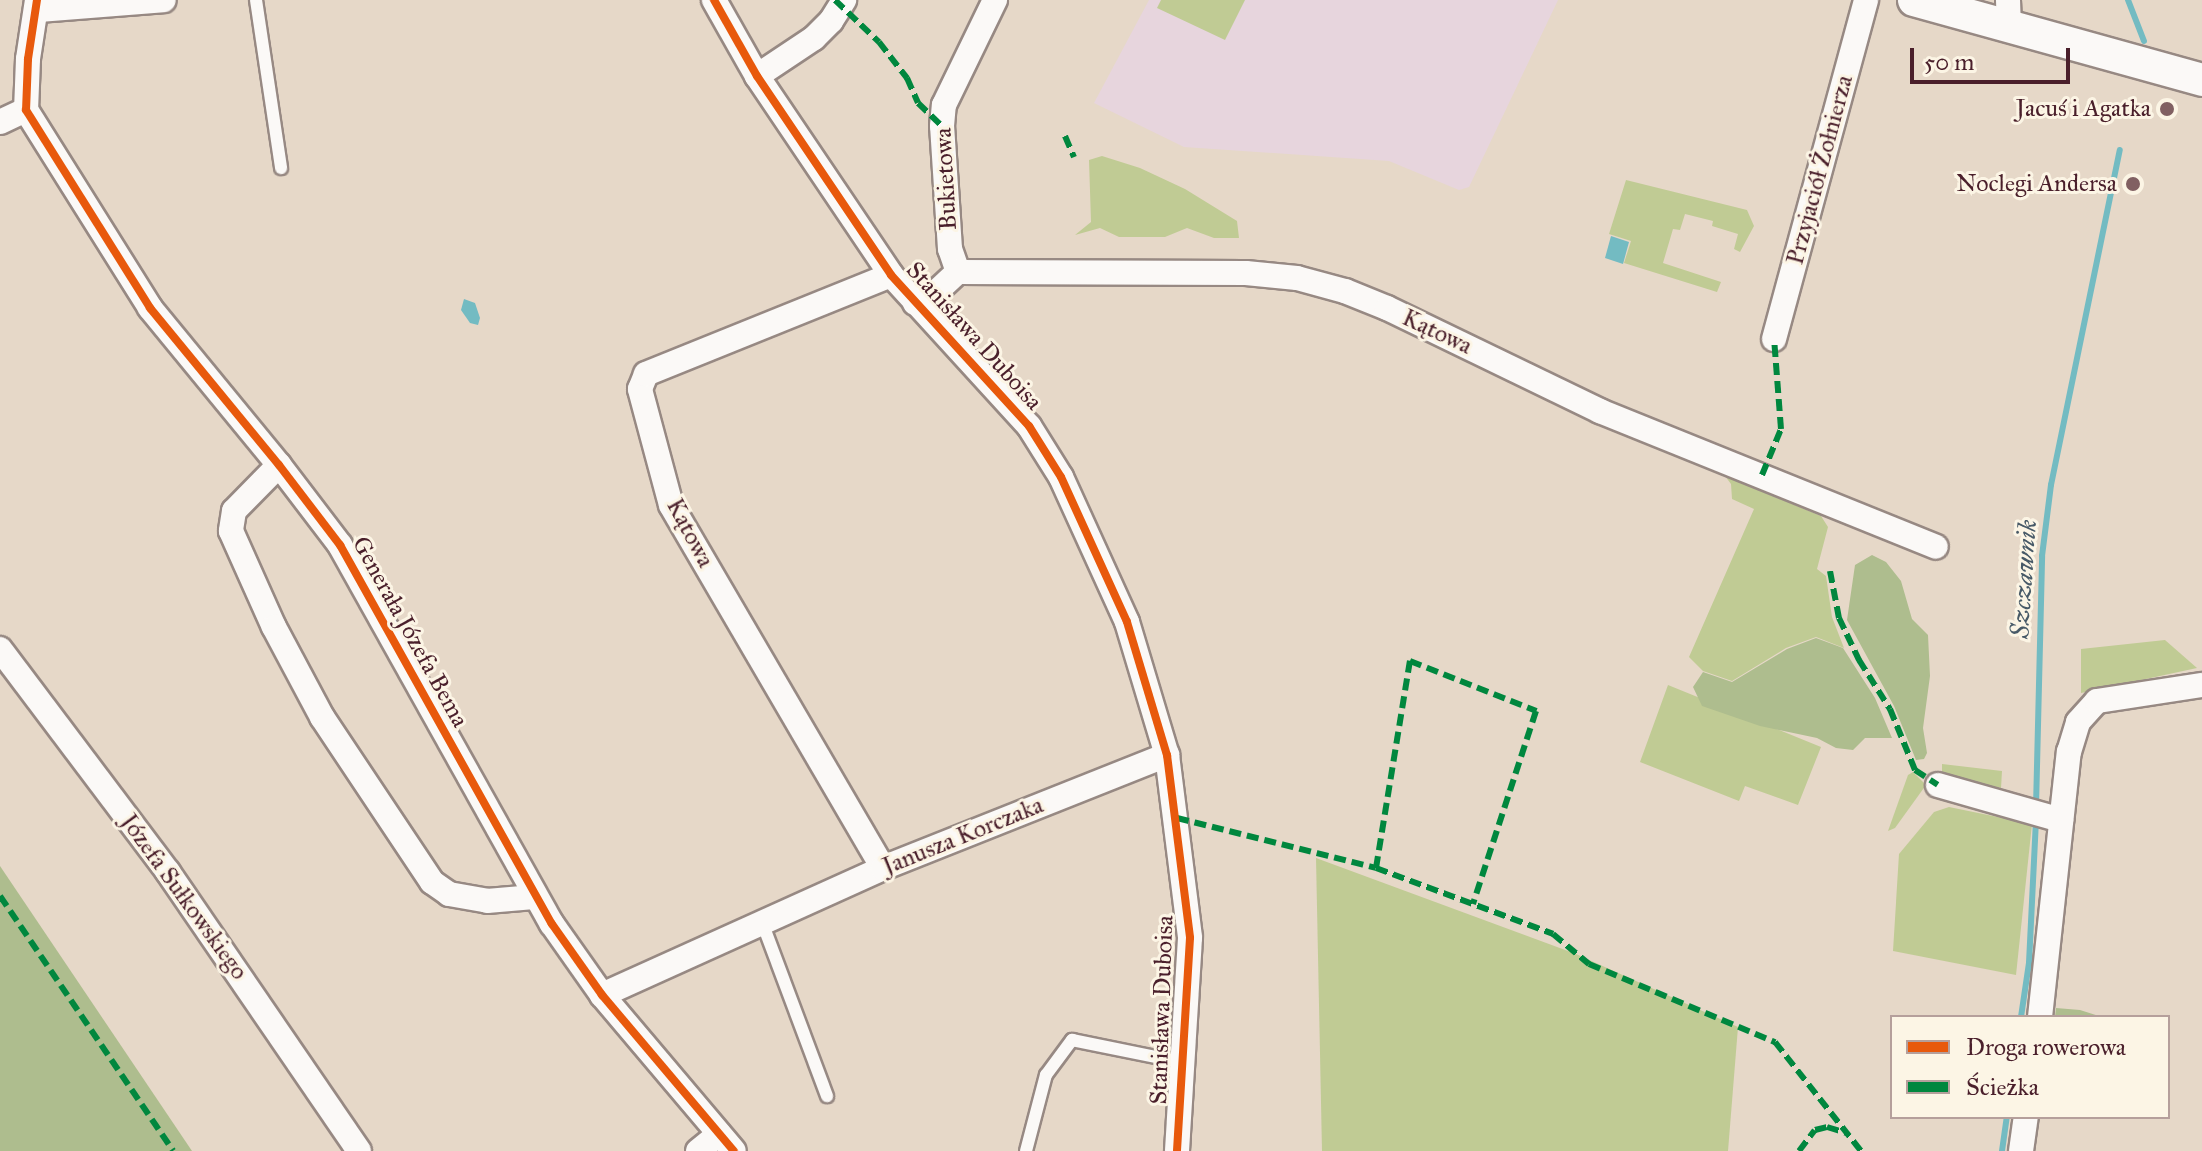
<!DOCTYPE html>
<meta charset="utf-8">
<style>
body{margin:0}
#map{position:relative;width:2202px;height:1151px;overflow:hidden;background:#e6d8c8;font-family:"IM FELL Great Primer",serif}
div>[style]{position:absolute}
.built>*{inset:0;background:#e7d5dd}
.green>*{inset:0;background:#c0cb94}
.forest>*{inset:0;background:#aebd8e}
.water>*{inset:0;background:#73bbc2}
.stream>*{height:6px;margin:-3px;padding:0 3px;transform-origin:3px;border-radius:3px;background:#73bbc2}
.roads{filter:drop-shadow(2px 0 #978983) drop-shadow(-2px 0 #978983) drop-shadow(0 2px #978983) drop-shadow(0 -2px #978983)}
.service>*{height:12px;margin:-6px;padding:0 6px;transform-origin:6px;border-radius:6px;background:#fbf9f7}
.minor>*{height:24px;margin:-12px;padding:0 12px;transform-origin:12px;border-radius:12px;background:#fbf9f7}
.tertiary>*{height:32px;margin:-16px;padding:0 16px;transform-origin:16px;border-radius:16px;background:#fbf9f7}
.quiet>*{height:6px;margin-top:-3px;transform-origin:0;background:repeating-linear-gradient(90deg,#00873e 0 12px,transparent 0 18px)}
.cycleway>*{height:8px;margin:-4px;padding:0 4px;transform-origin:4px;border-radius:4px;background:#e8590c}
.dots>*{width:22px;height:22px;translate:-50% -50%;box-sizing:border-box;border:4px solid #fcf5e5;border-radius:50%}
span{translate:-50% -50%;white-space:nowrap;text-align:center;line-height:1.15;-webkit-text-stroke:6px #fcf5e5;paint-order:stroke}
.poi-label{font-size:24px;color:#4a1f2b}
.right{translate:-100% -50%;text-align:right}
.street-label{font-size:24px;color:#4a1f2b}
.water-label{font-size:26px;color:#475967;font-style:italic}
.legend{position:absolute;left:1890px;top:1015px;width:280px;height:104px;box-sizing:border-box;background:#fcf5e5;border:2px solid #b59f9b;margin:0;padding:10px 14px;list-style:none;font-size:24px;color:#4a1f2b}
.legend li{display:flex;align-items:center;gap:16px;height:40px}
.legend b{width:40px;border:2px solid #b59f9b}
.scale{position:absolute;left:1910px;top:48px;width:160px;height:36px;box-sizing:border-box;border:4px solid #4a1f2b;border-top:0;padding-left:10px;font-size:24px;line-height:28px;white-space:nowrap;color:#4a1f2b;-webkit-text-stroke:6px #fcf5e5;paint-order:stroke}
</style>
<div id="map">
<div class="built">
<div style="clip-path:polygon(1149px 0,1558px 0,1469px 187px,1459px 190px,1389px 161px,1184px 147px,1094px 103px)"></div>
</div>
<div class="green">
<div style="clip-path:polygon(1161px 0,1245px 0,1225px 40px,1157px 8px)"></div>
<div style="clip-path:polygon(1102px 156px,1140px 168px,1185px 189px,1237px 221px,1239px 238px,1214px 238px,1187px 228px,1165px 237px,1119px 237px,1100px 228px,1075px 235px,1091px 222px,1089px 160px)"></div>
<div style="clip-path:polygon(1626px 180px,1747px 210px,1754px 226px,1740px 252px,1734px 249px,1738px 234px,1712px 226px,1713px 221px,1685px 214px,1680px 230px,1673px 229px,1663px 263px,1721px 282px,1717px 292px,1624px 263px,1631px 241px,1609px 234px)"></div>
<div style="clip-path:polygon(1725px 476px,1821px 516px,1828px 527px,1817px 569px,1826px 576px,1832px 617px,1844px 648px,1816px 637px,1786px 648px,1732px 681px,1703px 671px,1689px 657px,1754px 509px,1732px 499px,1731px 484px)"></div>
<div style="clip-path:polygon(2165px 640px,2197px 668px,2081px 693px,2081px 649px)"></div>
<div style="clip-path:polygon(1668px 685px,1821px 747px,1798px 805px,1745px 786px,1739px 801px,1640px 762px)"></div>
<div style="clip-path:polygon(1942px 764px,2002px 771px,2001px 788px,1942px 775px)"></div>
<div style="clip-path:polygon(1913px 772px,1926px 785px,1895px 828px,1888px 831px,1908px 775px)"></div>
<div style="clip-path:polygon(1949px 807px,2032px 824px,2016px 975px,1893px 951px,1899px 854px,1934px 812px)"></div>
<div style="clip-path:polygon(1316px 858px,1576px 954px,1738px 1027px,1728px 1151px,1322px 1151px)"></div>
</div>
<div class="forest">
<div style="clip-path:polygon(1872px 555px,1886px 562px,1901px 581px,1912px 619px,1928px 635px,1930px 676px,1923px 728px,1927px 753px,1924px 759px,1916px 760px,1894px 706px,1847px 620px,1855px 565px)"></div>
<div style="clip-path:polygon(1816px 638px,1843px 648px,1875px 698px,1892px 738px,1865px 738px,1853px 750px,1836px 748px,1817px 738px,1760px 726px,1702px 706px,1693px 687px,1703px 672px,1732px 682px,1787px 649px)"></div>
<div style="clip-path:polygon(0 866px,192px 1151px,0 1151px)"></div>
<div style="clip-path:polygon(2056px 1008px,2080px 1010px,2102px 1017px,2055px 1017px)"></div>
</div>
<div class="water">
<div style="clip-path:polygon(1611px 236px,1629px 242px,1623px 264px,1605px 258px)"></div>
<div style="clip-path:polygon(464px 299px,475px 303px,480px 318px,478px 325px,470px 323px,461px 310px)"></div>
</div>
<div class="stream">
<div style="left:2128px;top:0;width:44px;rotate:68.7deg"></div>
<div style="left:2036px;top:807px;width:251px;rotate:-88.6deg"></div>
<div style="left:2042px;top:556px;width:72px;rotate:-82.8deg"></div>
<div style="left:2051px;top:485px;width:342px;rotate:-78.4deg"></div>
<div style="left:2021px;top:1017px;width:55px;rotate:-81.6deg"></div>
<div style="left:2029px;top:963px;width:145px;rotate:-87.2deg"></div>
<div style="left:2002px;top:1151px;width:34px;rotate:-82deg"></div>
</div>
<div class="roads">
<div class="service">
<div style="left:256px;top:0;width:170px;rotate:81.5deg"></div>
<div style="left:762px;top:922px;width:186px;rotate:69.5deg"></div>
<div style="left:1026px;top:1151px;width:79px;rotate:-75.3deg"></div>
<div style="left:1046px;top:1075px;width:44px;rotate:-53.4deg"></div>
<div style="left:1072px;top:1040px;width:110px;rotate:11.5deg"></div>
</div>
<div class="minor">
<div style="left:37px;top:0;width:60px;rotate:98.7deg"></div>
<div style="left:28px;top:59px;width:51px;rotate:92.2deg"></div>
<div style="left:26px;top:110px;width:234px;rotate:57.9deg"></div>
<div style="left:150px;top:308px;width:203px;rotate:50.6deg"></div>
<div style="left:279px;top:465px;width:101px;rotate:52.7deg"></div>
<div style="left:340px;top:545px;width:434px;rotate:60.8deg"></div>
<div style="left:552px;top:924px;width:87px;rotate:54.8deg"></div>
<div style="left:602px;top:995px;width:204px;rotate:49.8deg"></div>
<div style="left:714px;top:0;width:87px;rotate:60.5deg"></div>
<div style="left:757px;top:76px;width:240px;rotate:56deg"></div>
<div style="left:891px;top:275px;width:205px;rotate:47.6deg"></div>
<div style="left:1029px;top:426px;width:60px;rotate:57.9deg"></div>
<div style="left:1061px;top:477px;width:159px;rotate:65.5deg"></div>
<div style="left:1127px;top:622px;width:139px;rotate:73.3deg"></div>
<div style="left:1167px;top:755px;width:184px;rotate:82.8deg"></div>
<div style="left:1190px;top:938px;width:213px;rotate:93.5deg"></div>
<div style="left:2008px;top:0;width:26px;rotate:88deg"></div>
<div style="left:38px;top:10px;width:126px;rotate:-4.5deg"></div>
<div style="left:757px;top:76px;width:69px;rotate:-33.7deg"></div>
<div style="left:814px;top:38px;width:24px;rotate:-45deg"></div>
<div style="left:831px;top:21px;width:25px;rotate:-58deg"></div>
<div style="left:0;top:122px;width:29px;rotate:-25deg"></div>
<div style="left:958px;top:272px;width:24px;rotate:-109deg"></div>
<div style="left:950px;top:249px;width:123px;rotate:-93.7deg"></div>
<div style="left:942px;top:126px;width:21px;rotate:-85deg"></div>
<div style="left:944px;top:105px;width:117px;rotate:-64.1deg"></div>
<div style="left:915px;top:303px;width:20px;rotate:-24deg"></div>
<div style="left:933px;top:295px;width:34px;rotate:-43deg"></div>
<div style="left:958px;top:272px;width:288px;rotate:0.2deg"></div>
<div style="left:1246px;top:273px;width:51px;rotate:5.6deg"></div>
<div style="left:1297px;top:278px;width:50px;rotate:15.2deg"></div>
<div style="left:1345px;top:291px;width:45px;rotate:22deg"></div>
<div style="left:1387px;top:308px;width:237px;rotate:25.8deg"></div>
<div style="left:1600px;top:411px;width:362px;rotate:22deg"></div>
<div style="left:1774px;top:339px;width:351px;rotate:-74.8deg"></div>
<div style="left:279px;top:465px;width:64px;rotate:134.4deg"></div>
<div style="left:234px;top:511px;width:20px;rotate:99deg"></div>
<div style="left:231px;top:531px;width:105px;rotate:65.9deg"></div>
<div style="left:274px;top:627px;width:102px;rotate:61.9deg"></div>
<div style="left:322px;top:717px;width:198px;rotate:56.3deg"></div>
<div style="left:432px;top:882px;width:21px;rotate:35deg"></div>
<div style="left:449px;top:894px;width:39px;rotate:10deg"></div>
<div style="left:487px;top:901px;width:47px;rotate:-4.9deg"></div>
<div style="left:0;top:649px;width:279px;rotate:53deg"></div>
<div style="left:168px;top:872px;width:338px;rotate:55.6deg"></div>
<div style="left:1938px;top:785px;width:128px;rotate:15.9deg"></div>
<div style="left:883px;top:868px;width:420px;rotate:-120.3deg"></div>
<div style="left:671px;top:505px;width:120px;rotate:-105deg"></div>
<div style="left:640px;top:389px;width:16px;rotate:-68deg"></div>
<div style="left:646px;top:374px;width:264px;rotate:-22deg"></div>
<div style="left:602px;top:995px;width:308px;rotate:-24.3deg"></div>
<div style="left:883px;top:868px;width:306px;rotate:-21.7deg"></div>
<div style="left:2040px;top:1017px;width:267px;rotate:-83.8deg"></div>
<div style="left:2069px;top:752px;width:31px;rotate:-73deg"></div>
<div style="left:2078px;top:722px;width:28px;rotate:-48deg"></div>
<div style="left:2097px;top:701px;width:106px;rotate:-8.7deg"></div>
<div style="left:698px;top:1151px;width:27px;rotate:-39deg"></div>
<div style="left:2021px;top:1151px;width:34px;rotate:-82deg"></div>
</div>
<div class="tertiary">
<div style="left:1914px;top:0;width:299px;rotate:15.5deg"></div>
</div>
</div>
<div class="quiet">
<div style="left:835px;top:0;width:61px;rotate:43.7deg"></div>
<div style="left:879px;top:42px;width:46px;rotate:52.1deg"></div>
<div style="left:907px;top:78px;width:27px;rotate:66deg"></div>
<div style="left:918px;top:103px;width:33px;rotate:44deg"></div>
<div style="left:1065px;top:136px;width:23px;rotate:67deg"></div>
<div style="left:1762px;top:475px;width:50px;rotate:-67.6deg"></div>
<div style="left:1781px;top:429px;width:90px;rotate:-94.4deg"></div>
<div style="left:1830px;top:571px;width:48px;rotate:79.2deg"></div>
<div style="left:1839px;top:618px;width:47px;rotate:64.5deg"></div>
<div style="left:1859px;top:660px;width:58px;rotate:57.7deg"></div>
<div style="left:1890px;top:709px;width:66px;rotate:67.7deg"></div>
<div style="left:1915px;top:770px;width:27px;rotate:33deg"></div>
<div style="left:1177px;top:818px;width:205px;rotate:14.1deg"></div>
<div style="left:1376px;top:868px;width:189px;rotate:20.4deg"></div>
<div style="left:1553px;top:934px;width:47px;rotate:39.8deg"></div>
<div style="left:1589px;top:964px;width:202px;rotate:22.8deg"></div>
<div style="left:1775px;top:1042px;width:139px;rotate:51.7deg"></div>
<div style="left:1376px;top:868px;width:210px;rotate:-80.7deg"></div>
<div style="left:1410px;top:661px;width:136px;rotate:21.6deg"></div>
<div style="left:1536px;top:711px;width:203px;rotate:108.1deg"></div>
<div style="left:0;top:896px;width:308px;rotate:55.8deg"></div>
<div style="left:1799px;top:1151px;width:26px;rotate:-53deg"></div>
<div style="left:1815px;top:1130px;width:12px;rotate:-14deg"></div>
<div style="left:1827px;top:1127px;width:21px;rotate:17deg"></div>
</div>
<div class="cycleway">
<div style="left:37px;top:0;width:60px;rotate:98.7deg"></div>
<div style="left:28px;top:59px;width:51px;rotate:92.2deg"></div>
<div style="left:26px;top:110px;width:234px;rotate:57.9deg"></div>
<div style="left:150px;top:308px;width:203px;rotate:50.6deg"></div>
<div style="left:279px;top:465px;width:101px;rotate:52.7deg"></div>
<div style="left:340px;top:545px;width:434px;rotate:60.8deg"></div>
<div style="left:552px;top:924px;width:87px;rotate:54.8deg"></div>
<div style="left:602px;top:995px;width:204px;rotate:49.8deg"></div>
<div style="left:714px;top:0;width:87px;rotate:60.5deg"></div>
<div style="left:757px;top:76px;width:240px;rotate:56deg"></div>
<div style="left:891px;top:275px;width:205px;rotate:47.6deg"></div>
<div style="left:1029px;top:426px;width:60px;rotate:57.9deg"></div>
<div style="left:1061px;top:477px;width:159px;rotate:65.5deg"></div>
<div style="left:1127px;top:622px;width:139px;rotate:73.3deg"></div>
<div style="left:1167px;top:755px;width:184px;rotate:82.8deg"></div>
<div style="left:1190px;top:938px;width:213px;rotate:93.5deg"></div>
</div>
<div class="dots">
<div style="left:2167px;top:109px;background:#816062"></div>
<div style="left:2133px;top:184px;background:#816062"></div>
</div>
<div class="poi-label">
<span class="right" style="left:2151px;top:109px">Jacuś i Agatka</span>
<span class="right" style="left:2117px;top:184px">Noclegi Andersa</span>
</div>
<div class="street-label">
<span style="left:1820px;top:170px;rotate:-75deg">Przyjaciół Żołnierza</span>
<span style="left:946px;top:179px;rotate:-93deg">Bukietowa</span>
<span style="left:1437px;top:332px;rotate:25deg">Kątowa</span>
<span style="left:974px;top:336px;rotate:48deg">Stanisława Duboisa</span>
<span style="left:690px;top:533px;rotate:62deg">Kątowa</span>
<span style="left:410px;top:632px;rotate:61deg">Generała Józefa Bema</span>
<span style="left:963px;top:836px;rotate:-22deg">Janusza Korczaka</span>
<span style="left:184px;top:897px;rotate:54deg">Józefa Sułkowskiego</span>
<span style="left:1162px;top:1010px;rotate:-88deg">Stanisława Duboisa</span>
</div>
<div class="water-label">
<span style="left:2024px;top:579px;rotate:-86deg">Szczawnik</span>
</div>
<ul class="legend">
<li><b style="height:10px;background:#e8590c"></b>Droga rowerowa</li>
<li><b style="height:10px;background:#00873e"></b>Ścieżka</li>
</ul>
<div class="scale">50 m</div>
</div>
